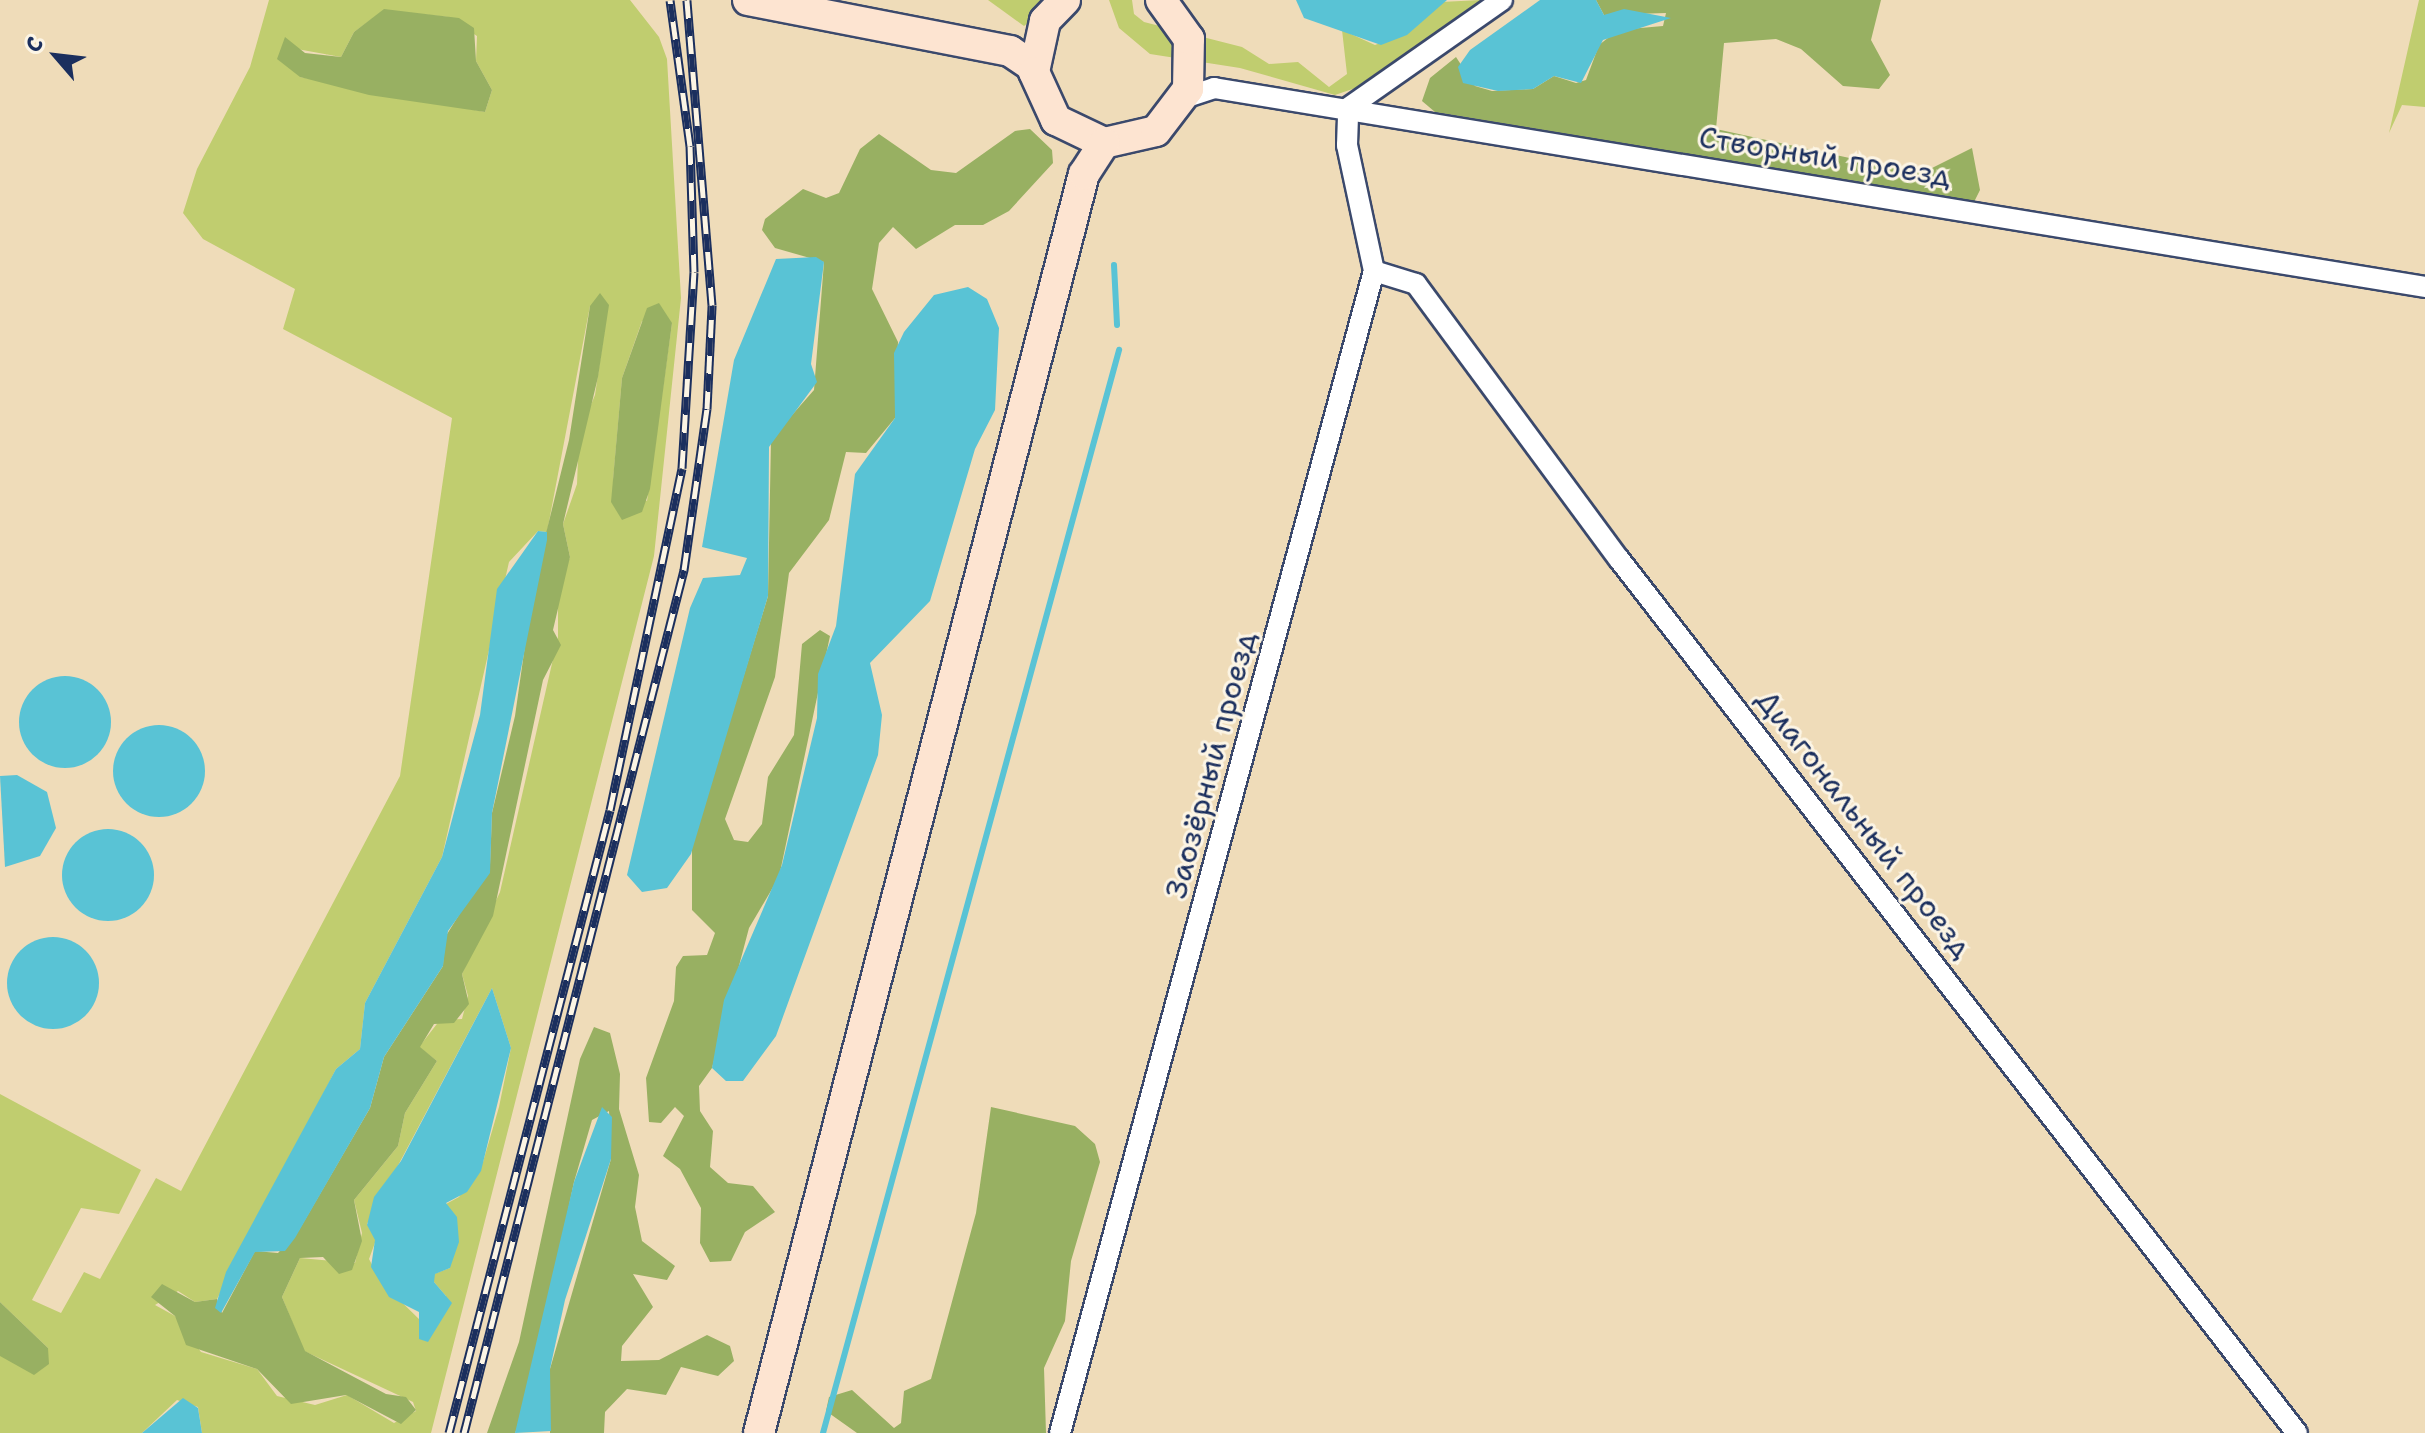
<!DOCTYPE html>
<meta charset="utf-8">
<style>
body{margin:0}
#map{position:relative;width:2425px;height:1433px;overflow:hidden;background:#efdcb9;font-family:"Shantell Sans",sans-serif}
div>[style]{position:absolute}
.green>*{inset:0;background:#c0cd6f}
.forest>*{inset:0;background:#98b062}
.water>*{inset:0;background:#59c3d5}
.round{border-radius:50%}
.stream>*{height:6px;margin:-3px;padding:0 3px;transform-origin:3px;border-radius:3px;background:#59c3d5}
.roads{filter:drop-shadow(2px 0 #3b496c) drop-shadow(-2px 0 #3b496c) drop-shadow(0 2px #3b496c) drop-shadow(0 -2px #3b496c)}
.street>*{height:20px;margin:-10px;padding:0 10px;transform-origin:10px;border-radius:10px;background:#fff}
.secondary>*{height:30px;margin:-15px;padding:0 15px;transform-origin:15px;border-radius:15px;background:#fde4d1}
.rail>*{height:9px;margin-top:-4.5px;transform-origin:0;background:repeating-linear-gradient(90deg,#fcf5e5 0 18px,#1b2f5e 0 36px);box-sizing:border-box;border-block:2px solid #1b2f5e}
span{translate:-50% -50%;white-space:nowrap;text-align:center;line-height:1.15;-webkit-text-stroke:6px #fcf5e5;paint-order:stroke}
.street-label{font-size:30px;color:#1b2f5e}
.north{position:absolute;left:16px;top:16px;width:80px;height:80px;-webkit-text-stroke:6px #fcf5e5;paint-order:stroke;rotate:298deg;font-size:22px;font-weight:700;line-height:32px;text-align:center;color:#1b2f5e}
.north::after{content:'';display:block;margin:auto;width:28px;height:36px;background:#1b2f5e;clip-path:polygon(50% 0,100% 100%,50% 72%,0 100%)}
</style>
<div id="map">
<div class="green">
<div style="clip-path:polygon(evenodd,269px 0,630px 0,659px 37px,667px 59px,681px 298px,654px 556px,431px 1433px,202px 1433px,198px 1407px,177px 1400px,142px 1433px,0 1433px,0 1356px,48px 1348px,0 1302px,0 1094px,141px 1170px,119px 1214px,81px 1208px,32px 1300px,61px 1313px,84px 1272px,100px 1279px,156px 1178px,181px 1191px,400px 776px,452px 418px,283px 329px,295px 289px,203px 239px,183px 213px,197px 169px,250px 67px,269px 0,384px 10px,448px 17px,477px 36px,476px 61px,492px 90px,485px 112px,300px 77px,297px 49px,341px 57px,354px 32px,384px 10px,269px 0,590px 306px,607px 313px,595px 395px,579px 434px,577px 484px,563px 524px,570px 557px,558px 588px,558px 637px,500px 892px,462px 974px,468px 996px,462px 1019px,440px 1020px,419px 1047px,437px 1061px,405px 1113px,398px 1146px,354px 1200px,362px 1233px,355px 1263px,300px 1258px,282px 1297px,304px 1351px,413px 1402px,416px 1411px,394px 1423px,347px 1395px,315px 1405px,277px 1396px,257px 1369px,201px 1352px,175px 1316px,155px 1305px,178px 1291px,195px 1302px,217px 1299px,336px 1069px,360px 1049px,365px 1003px,442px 857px,509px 562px,538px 531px,547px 532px,590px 306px,269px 0,642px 321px,672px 323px,647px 501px,613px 481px,622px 378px,642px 321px,269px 0,492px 988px,511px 1048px,499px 1107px,483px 1162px,459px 1197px,446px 1204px,450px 1268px,434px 1274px,434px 1282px,446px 1296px,421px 1321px,381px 1282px,369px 1259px,376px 1240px,367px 1224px,492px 988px)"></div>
<div style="clip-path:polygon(988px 0,1057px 0,1024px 26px)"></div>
<div style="clip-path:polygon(1109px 0,1132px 0,1134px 14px,1144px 22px,1242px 47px,1269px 64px,1298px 62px,1329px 87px,1347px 74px,1342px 30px,1375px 45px,1412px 30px,1441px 2px,1481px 0,1370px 83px,1335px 95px,1240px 68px,1150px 54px,1119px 28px)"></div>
<div style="clip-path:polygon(2419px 0,2425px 0,2425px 107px,2402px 105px,2389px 133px)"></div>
</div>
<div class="forest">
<div style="clip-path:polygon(1596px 0,1881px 0,1871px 40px,1890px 75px,1879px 89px,1843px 86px,1801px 49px,1776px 39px,1724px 43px,1716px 129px,1905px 170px,1926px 171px,1972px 148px,1980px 190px,1974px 202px,1435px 112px,1422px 101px,1430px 78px,1456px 57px,1475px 86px,1492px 91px,1533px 89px,1554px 76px,1576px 83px,1586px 80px,1599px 45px,1618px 30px,1663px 26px,1666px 13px,1604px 15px)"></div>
<div style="clip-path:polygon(384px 9px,459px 18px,474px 28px,476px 61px,492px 90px,485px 112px,369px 95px,300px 77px,277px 59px,285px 37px,305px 53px,341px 57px,354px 32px)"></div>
<div style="clip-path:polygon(1030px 129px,1052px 150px,1053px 163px,1009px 211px,983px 225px,955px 225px,916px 249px,893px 227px,879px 243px,872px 289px,898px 342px,895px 418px,866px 453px,846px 452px,829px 520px,789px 573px,775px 677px,725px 819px,734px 840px,748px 842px,762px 824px,768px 777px,794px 735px,802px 644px,820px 630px,830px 636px,779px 877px,749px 928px,712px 1068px,699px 1086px,700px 1111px,713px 1131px,710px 1167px,728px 1183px,753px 1186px,775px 1212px,745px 1232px,731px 1261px,710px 1262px,700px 1243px,701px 1208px,680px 1169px,663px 1156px,684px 1116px,675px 1107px,661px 1123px,649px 1122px,646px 1078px,674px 1001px,676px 967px,683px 956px,707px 955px,715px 933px,692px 910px,692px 845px,768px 596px,771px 439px,814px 390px,824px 262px,775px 248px,762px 230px,765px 219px,803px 189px,826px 198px,839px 193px,860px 149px,879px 134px,931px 170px,956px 173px,1015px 131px)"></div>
<div style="clip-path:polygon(600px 293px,609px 305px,598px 377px,563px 524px,570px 557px,553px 630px,561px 645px,543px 680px,493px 916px,462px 974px,469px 1004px,454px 1023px,434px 1024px,420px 1047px,437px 1061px,405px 1113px,398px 1146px,354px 1200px,362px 1241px,352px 1270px,339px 1274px,323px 1257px,300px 1258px,282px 1297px,305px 1351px,386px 1394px,406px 1397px,416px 1410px,401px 1424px,346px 1395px,291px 1404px,257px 1369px,186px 1345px,175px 1316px,151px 1297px,162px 1284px,195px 1302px,217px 1299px,222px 1313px,255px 1251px,278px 1253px,299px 1230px,370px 1108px,384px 1057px,443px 966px,444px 939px,490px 865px,492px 813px,515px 716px,534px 582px,569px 440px,590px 306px)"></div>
<div style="clip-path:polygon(659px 303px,672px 323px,650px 489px,642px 512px,622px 520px,611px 502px,622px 378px,647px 308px)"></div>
<div style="clip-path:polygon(594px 1027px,610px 1033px,620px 1074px,619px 1109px,639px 1175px,635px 1207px,642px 1241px,675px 1266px,667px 1280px,633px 1274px,653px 1307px,622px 1346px,621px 1361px,659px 1360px,707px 1335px,730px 1346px,734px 1361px,718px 1376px,681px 1367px,666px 1395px,627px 1389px,605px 1412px,604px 1433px,550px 1433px,550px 1369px,611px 1159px,609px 1111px,592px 1120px,574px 1182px,527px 1405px,515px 1433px,487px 1433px,519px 1342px,580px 1059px)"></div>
<div style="clip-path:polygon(991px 1107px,1075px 1126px,1095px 1144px,1100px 1162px,1071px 1261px,1065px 1321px,1044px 1368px,1046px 1433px,857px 1433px,826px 1411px,829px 1397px,852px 1390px,894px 1428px,901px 1423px,904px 1391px,931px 1379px,976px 1213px)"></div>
<div style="clip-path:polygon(0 1302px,48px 1348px,49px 1364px,34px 1375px,0 1356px)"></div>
</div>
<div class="water">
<div style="clip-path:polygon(1296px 0,1447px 0,1407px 35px,1381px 45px,1304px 18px)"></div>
<div style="clip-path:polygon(1540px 0,1596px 0,1604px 15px,1624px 9px,1671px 18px,1603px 40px,1581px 83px,1554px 76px,1533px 89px,1498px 91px,1463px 83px,1458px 67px,1470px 50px)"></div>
<div style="clip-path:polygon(816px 257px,824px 262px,811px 364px,817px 382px,769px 447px,768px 596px,691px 854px,667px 888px,642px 892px,627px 875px,690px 608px,703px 578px,740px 575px,747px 558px,702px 547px,734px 360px,776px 259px)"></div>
<div style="clip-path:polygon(968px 287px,987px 299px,999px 328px,995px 410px,975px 449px,930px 601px,870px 663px,882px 715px,878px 755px,776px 1036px,743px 1081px,726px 1081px,712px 1068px,724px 1000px,782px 865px,817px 718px,818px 674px,836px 626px,855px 474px,895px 418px,894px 353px,904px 332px,934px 295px)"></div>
<div style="clip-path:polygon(538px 531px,547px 532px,547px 540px,492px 813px,490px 873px,448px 931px,443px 966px,384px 1057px,370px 1108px,295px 1238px,285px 1251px,255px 1252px,221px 1313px,215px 1308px,226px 1272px,336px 1069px,360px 1049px,365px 1003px,442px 857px,480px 715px,497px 589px)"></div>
<div class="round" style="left:19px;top:676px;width:92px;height:92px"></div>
<div class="round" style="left:113px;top:725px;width:92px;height:92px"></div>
<div style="clip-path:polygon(17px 775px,47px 792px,56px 828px,40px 856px,5px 867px,0 776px)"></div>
<div class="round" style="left:62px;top:829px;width:92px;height:92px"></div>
<div class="round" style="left:7px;top:937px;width:92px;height:92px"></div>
<div style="clip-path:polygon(492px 988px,511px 1048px,481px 1171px,467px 1192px,446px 1203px,457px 1217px,459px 1242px,450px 1268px,435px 1274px,434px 1282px,452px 1303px,428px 1342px,419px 1339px,419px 1312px,389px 1297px,371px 1267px,375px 1240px,367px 1225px,374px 1197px,401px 1161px)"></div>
<div style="clip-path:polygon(602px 1107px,612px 1117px,611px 1159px,565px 1300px,550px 1369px,551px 1431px,515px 1433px,574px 1182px)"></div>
<div style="clip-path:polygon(183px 1398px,198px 1408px,202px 1433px,142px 1433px)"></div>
</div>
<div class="stream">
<div style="left:1114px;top:265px;width:60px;rotate:87.1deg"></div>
<div style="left:823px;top:1433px;width:1123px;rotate:-74.71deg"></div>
</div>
<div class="roads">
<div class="street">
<div style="left:1184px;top:98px;width:32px;rotate:-18deg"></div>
<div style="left:1214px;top:88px;width:1227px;rotate:9.33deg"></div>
<div style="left:1348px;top:108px;width:188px;rotate:-35deg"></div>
<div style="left:1374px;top:271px;width:44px;rotate:17.2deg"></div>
<div style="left:1416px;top:284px;width:342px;rotate:53.6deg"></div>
<div style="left:1619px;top:559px;width:1106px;rotate:52.2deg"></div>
<div style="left:1060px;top:1433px;width:1204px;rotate:-74.88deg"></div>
<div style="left:1374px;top:271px;width:129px;rotate:-102.1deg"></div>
<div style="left:1347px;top:145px;width:37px;rotate:-88deg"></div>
</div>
<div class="secondary">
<div style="left:748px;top:0;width:267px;rotate:11deg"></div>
<div style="left:1010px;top:51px;width:29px;rotate:34deg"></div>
<div style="left:1065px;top:0;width:29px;rotate:134deg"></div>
<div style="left:1045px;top:21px;width:52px;rotate:102.2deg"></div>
<div style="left:1034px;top:72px;width:53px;rotate:65.4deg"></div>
<div style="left:1056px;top:120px;width:53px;rotate:25.6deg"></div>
<div style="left:1104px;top:143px;width:53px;rotate:-13deg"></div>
<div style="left:1156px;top:131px;width:53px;rotate:-52.7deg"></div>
<div style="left:1188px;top:89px;width:50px;rotate:-88.9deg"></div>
<div style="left:1189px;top:39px;width:48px;rotate:-125.7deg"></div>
<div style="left:759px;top:1433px;width:1300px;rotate:-75.53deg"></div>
<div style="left:1084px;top:174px;width:37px;rotate:-57deg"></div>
</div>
</div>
<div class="rail">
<div style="left:449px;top:1433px;width:643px;rotate:-75.51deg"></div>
<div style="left:610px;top:810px;width:349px;rotate:-78.1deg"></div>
<div style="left:682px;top:468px;width:196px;rotate:-86.5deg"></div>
<div style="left:694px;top:272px;width:126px;rotate:-91.8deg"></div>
<div style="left:690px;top:146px;width:147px;rotate:-97.8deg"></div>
<div style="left:464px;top:1433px;width:891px;rotate:-75.7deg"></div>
<div style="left:684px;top:570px;width:163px;rotate:-81.9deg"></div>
<div style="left:707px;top:409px;width:104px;rotate:-87.2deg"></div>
<div style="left:712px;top:305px;width:306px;rotate:-94.7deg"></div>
</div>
<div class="street-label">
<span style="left:1825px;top:157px;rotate:9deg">Створный проезд</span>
<span style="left:1211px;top:765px;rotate:-75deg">Заозёрный проезд</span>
<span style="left:1864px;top:824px;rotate:52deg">Диагональный проезд</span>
</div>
<div class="north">С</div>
</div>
